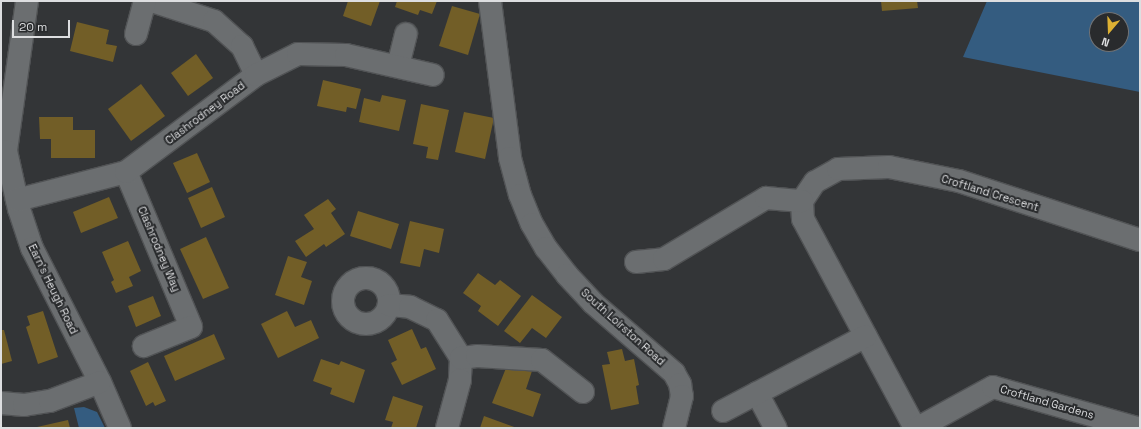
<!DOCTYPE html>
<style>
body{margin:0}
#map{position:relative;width:1141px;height:429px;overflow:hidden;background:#333537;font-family:"Space Grotesk",sans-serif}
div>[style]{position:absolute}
.green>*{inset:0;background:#345c80}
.building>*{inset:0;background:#725e27}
.roads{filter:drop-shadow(1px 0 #515355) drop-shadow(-1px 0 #515355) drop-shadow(0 1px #515355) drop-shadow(0 -1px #515355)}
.minor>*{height:22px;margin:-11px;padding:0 11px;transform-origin:11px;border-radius:11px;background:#6b6e70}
.minor>.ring{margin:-11px;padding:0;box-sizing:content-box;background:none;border:22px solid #6b6e70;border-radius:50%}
span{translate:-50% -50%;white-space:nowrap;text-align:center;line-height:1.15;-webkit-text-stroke:4px #292b2d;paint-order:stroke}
.street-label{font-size:11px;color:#dddee0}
.frame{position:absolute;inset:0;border:2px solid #dddee0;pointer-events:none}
.north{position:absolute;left:1089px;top:12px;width:40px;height:40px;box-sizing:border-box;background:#292b2d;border:1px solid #717375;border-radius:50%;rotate:199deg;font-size:11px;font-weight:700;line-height:16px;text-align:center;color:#dddee0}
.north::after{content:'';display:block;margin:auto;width:14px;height:18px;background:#ddb133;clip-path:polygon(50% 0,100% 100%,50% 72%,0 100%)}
.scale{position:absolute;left:12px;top:20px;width:58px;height:18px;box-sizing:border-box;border:2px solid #dddee0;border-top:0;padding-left:5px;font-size:12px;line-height:14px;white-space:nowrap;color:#dddee0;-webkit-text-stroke:3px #292b2d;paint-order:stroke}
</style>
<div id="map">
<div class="green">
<div style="clip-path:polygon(evenodd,987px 1px,1140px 1px,1140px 92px,963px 57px,987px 1px,1097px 20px,1121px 20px,1121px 44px,1097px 44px,1097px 20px)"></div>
<div style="clip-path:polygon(84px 407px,97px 412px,105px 428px,79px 428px,74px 408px)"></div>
</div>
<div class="building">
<div style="clip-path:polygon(348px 1px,380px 1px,371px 26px,343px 16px)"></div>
<div style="clip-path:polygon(397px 1px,437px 1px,432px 14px,420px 10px,418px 15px,395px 7px)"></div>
<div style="clip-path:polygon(881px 1px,917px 1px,918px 8px,882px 11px)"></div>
<div style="clip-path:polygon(452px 6px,480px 14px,468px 55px,439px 46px)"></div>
<div style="clip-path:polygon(77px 22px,109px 30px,106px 44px,117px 46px,113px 62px,70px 51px)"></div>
<div style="clip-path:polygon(196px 54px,213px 78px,188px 96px,171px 73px)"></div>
<div style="clip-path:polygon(323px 80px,361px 89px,356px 109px,347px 107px,346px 112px,317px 106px)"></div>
<div style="clip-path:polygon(141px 84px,165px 116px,131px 141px,108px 109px)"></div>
<div style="clip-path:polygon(382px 95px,406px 100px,399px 131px,359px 122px,364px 98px,380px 102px)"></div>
<div style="clip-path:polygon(421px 104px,449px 110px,438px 160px,426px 158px,428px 147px,413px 144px)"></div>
<div style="clip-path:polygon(464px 112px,494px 118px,485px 159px,455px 152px)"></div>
<div style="clip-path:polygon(39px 117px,73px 117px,73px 130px,95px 130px,95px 158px,51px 158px,51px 139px,40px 139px)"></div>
<div style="clip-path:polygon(197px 153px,210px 182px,187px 193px,173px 163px)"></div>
<div style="clip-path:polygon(212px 187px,225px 217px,201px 228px,188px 198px)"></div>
<div style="clip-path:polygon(109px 197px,118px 218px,81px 233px,73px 212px)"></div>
<div style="clip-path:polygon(328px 199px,336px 209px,331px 213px,345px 234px,326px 247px,324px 244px,306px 257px,295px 241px,314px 229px,304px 215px)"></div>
<div style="clip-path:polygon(358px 211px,399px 224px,391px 249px,350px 236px)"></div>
<div style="clip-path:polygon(410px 221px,444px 229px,439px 253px,424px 249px,420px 267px,400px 263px)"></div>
<div style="clip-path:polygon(206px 237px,229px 288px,203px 299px,180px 249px)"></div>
<div style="clip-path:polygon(128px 241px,141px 271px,129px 277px,133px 286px,116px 293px,111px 282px,114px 280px,102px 252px)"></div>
<div style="clip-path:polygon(288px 256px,307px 262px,301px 277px,312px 281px,304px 305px,275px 295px)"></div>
<div style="clip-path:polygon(478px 273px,495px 285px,500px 280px,521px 296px,498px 326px,478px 311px,481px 306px,463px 293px)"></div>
<div style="clip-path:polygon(532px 295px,562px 317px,546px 338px,532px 328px,520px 343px,504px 331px)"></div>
<div style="clip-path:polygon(153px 296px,161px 316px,136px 327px,128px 306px)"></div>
<div style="clip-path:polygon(43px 311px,58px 357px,38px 364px,26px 327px,30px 325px,27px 316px)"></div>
<div style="clip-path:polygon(287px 311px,295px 327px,311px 320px,319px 338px,278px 358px,261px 324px)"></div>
<div style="clip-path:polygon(412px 329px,421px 349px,426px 347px,436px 369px,402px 385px,391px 363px,397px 360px,388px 340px)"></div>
<div style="clip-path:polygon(1px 330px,4px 330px,12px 361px,1px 364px)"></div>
<div style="clip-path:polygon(214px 334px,225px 359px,175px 381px,164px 356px)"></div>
<div style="clip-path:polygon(622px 349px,625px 361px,634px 359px,639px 385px,636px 386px,639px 404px,611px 410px,602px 365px,610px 364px,607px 352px)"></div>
<div style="clip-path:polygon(321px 359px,339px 365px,341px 361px,365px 370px,354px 403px,330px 394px,332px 388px,313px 381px)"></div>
<div style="clip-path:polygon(148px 362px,166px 401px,155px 406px,153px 402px,146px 406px,130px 371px)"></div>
<div style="clip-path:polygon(508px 363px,532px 371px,526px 389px,541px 394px,533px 417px,492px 403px)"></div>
<div style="clip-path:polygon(393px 396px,423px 406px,416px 428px,391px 428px,393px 422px,385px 420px)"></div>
<div style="clip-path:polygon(484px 416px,517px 428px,480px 428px)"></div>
<div style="clip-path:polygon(68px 420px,70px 428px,37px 428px,37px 427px)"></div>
</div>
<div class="roads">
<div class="minor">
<div style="left:27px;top:1px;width:151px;rotate:98deg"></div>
<div style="left:6px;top:151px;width:59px;rotate:77.4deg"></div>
<div style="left:19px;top:209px;width:41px;rotate:71.6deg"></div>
<div style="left:32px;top:248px;width:150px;rotate:63.1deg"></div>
<div style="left:100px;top:382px;width:50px;rotate:66.5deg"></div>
<div style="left:152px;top:1px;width:65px;rotate:17.9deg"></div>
<div style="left:214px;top:21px;width:38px;rotate:42deg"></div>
<div style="left:242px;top:46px;width:32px;rotate:64deg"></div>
<div style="left:490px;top:1px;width:158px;rotate:82.7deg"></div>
<div style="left:510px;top:158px;width:38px;rotate:75deg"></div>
<div style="left:520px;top:195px;width:31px;rotate:68deg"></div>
<div style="left:532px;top:224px;width:28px;rotate:60deg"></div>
<div style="left:546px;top:248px;width:34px;rotate:52deg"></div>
<div style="left:567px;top:275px;width:38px;rotate:47deg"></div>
<div style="left:593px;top:303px;width:107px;rotate:40.8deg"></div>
<div style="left:674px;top:373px;width:13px;rotate:61deg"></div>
<div style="left:680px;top:384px;width:12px;rotate:81deg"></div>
<div style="left:682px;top:396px;width:33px;rotate:104deg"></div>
<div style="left:136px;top:34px;width:34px;rotate:-75deg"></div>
<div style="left:398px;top:66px;width:33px;rotate:-76deg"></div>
<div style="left:126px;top:172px;width:168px;rotate:67.2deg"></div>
<div style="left:191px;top:327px;width:51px;rotate:158deg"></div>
<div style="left:17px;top:200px;width:113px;rotate:-14.4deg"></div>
<div style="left:126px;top:172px;width:162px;rotate:-36.7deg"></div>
<div style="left:256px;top:75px;width:47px;rotate:-26.6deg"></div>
<div style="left:298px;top:54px;width:48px;rotate:1.2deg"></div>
<div style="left:346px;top:55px;width:89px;rotate:12.9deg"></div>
<div style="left:802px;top:201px;width:23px;rotate:-56deg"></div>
<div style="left:815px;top:182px;width:26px;rotate:-29deg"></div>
<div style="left:838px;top:169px;width:51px;rotate:-2.2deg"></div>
<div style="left:889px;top:167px;width:71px;rotate:11.3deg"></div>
<div style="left:959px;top:181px;width:190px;rotate:18.1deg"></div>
<div style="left:802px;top:201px;width:18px;rotate:87deg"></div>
<div style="left:803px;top:219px;width:237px;rotate:61.8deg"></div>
<div style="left:636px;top:262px;width:28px;rotate:-6deg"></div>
<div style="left:664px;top:259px;width:119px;rotate:-30.9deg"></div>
<div style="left:766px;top:198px;width:36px;rotate:5deg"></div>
<div class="ring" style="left:343px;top:278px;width:24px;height:24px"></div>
<div style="left:389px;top:305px;width:21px;rotate:5deg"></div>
<div style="left:410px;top:307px;width:30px;rotate:26deg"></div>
<div style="left:437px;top:320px;width:45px;rotate:57.7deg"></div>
<div style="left:461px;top:358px;width:22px;rotate:93deg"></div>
<div style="left:460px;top:380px;width:50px;rotate:105.2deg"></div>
<div style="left:461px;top:358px;width:16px;rotate:-7deg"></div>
<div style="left:477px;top:356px;width:65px;rotate:3.5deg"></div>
<div style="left:542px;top:360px;width:52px;rotate:38deg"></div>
<div style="left:757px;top:393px;width:40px;rotate:62deg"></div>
<div style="left:1px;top:403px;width:23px;rotate:5deg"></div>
<div style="left:24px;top:405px;width:26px;rotate:-9deg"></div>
<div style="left:50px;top:401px;width:53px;rotate:-20.8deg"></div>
<div style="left:723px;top:411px;width:161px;rotate:-27.7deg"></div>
<div style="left:918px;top:428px;width:85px;rotate:-28.7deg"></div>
<div style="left:993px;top:387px;width:150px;rotate:15.9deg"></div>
</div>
</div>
<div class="street-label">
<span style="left:205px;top:113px;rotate:-37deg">Clashrodney Road</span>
<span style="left:990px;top:193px;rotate:17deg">Croftland Crescent</span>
<span style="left:159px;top:249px;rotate:67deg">Clashrodney Way</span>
<span style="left:53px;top:289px;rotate:64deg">Earn's Heugh Road</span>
<span style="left:623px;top:327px;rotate:42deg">South Loirston Road</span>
<span style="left:1047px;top:402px;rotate:16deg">Croftland Gardens</span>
</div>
<div class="frame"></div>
<div class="north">N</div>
<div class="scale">20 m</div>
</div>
